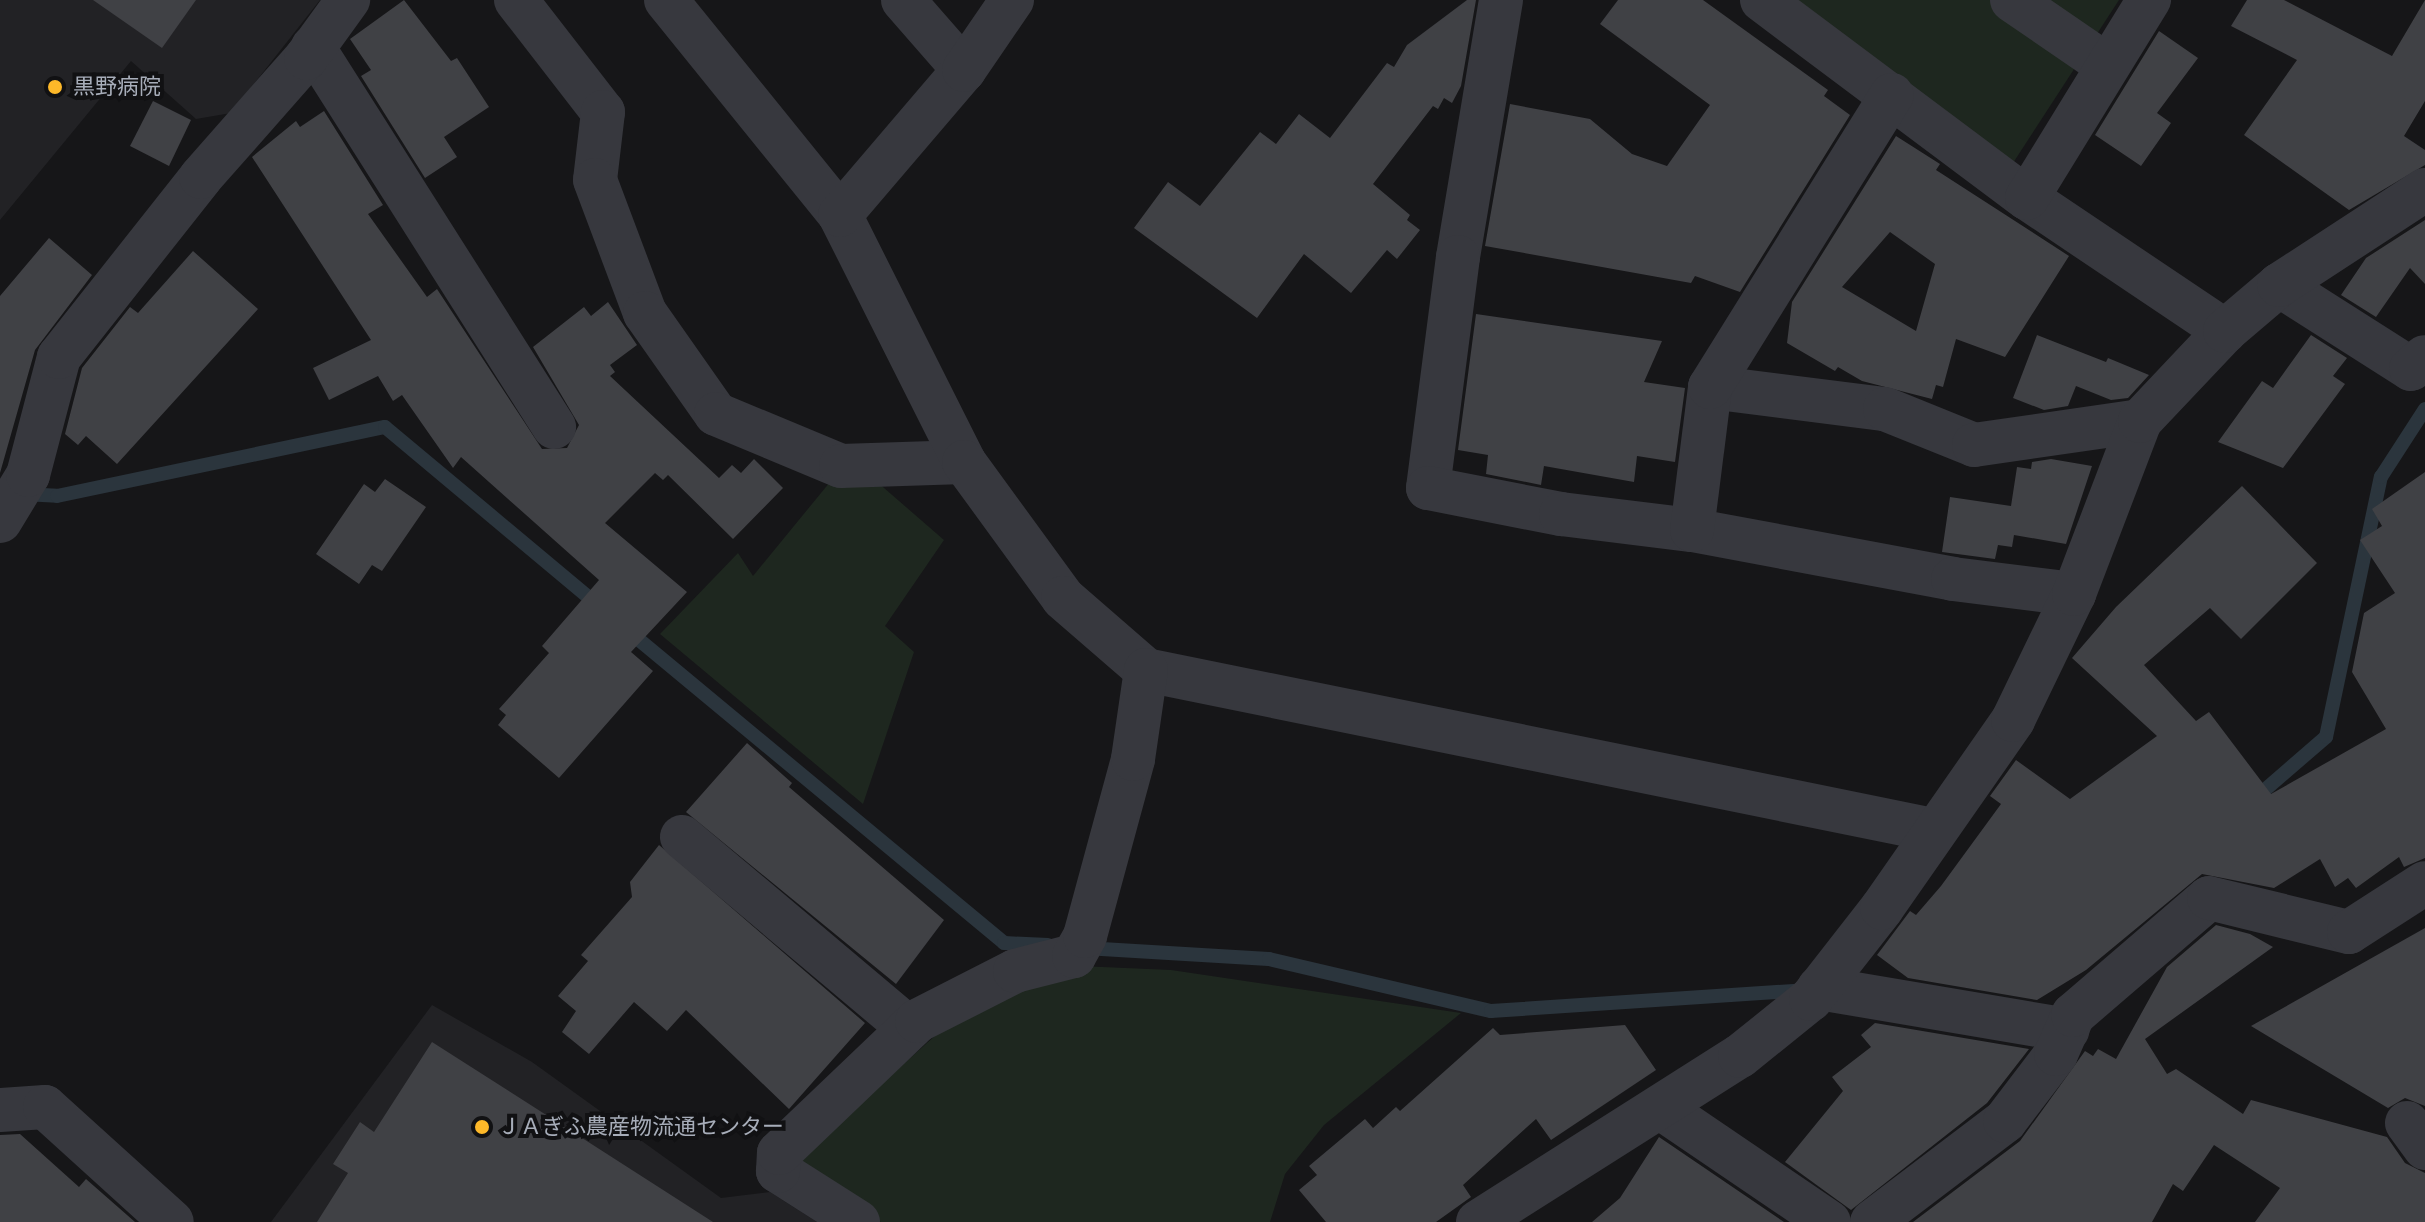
<!DOCTYPE html>
<meta charset="utf-8">
<style>
body{margin:0}
#map{position:relative;width:2425px;height:1222px;overflow:hidden;background:#161618;font-family:Quicksand,"Noto Sans JP",sans-serif}
div>[style]{position:absolute}
.built>*{inset:0;background:#222225}
.green>*{inset:0;background:#1e271f}
.stream>*{height:14px;margin:-7px;padding:0 7px;transform-origin:7px;border-radius:7px;background:#2b353d}
.building>*{inset:0;background:#404145}
.street>*{height:44px;margin:-22px;padding:0 22px;transform-origin:22px;border-radius:22px;background:#37383e}
.dots>*{width:22px;height:22px;translate:-50% -50%;box-sizing:border-box;border:4px solid #111113;border-radius:50%}
span{translate:-50% -50%;white-space:nowrap;text-align:center;line-height:1.15;-webkit-text-stroke:8px #111113;paint-order:stroke}
.poi-label{font-size:22px;color:#a7adb9}
.left{translate:0 -50%;text-align:left}
</style>
<div id="map">
<div class="built">
<div style="clip-path:polygon(0 0,320px 0,231px 113px,196px 119px,131px 61px,0 220px)"></div>
<div style="clip-path:polygon(432px 1005px,532px 1062px,721px 1198px,770px 1192px,817px 1222px,271px 1222px)"></div>
</div>
<div class="green">
<div style="clip-path:polygon(1794px 0,2119px 0,2013px 163px)"></div>
<div style="clip-path:polygon(876px 481px,944px 540px,885px 626px,914px 652px,863px 804px,660px 634px,738px 553px,753px 576px,830px 482px)"></div>
<div style="clip-path:polygon(1079px 966px,1171px 970px,1461px 1013px,1324px 1125px,1285px 1174px,1270px 1222px,881px 1222px,809px 1180px,799px 1158px,947px 1025px)"></div>
</div>
<div class="stream">
<div style="left:23px;top:494px;width:34px;rotate:3deg"></div>
<div style="left:57px;top:496px;width:335px;rotate:-11.9deg"></div>
<div style="left:385px;top:427px;width:278px;rotate:39.9deg"></div>
<div style="left:626px;top:629px;width:491px;rotate:39.7deg"></div>
<div style="left:1004px;top:943px;width:44px;rotate:2.6deg"></div>
<div style="left:2252px;top:801px;width:98px;rotate:-40.9deg"></div>
<div style="left:2326px;top:737px;width:266px;rotate:-78.1deg"></div>
<div style="left:2381px;top:477px;width:81px;rotate:-57.1deg"></div>
<div style="left:1085px;top:948px;width:184px;rotate:3.4deg"></div>
<div style="left:1269px;top:959px;width:228px;rotate:13.2deg"></div>
<div style="left:1491px;top:1011px;width:315px;rotate:-3.8deg"></div>
</div>
<div class="building">
<div style="clip-path:polygon(93px 0,196px 0,162px 48px)"></div>
<div style="clip-path:polygon(404px 0,451px 61px,457px 58px,489px 107px,444px 137px,457px 157px,425px 178px,361px 76px,371px 70px,350px 39px)"></div>
<div style="clip-path:polygon(1467px 0,1476px 0,1461px 86px,1452px 103px,1444px 98px,1438px 109px,1433px 106px,1373px 184px,1410px 215px,1407px 220px,1420px 230px,1397px 259px,1387px 250px,1351px 293px,1304px 254px,1257px 318px,1134px 228px,1168px 182px,1200px 206px,1260px 132px,1276px 144px,1299px 114px,1330px 138px,1387px 63px,1394px 67px,1407px 45px)"></div>
<div style="clip-path:polygon(1618px 0,1703px 0,1828px 90px,1824px 96px,1850px 115px,1740px 292px,1695px 276px,1691px 283px,1485px 246px,1510px 104px,1590px 119px,1632px 154px,1667px 166px,1710px 105px,1600px 24px)"></div>
<div style="clip-path:polygon(2247px 0,2284px 0,2392px 56px,2425px 0,2425px 101px,2404px 136px,2425px 150px,2425px 165px,2349px 210px,2244px 135px,2297px 60px,2231px 26px)"></div>
<div style="clip-path:polygon(2159px 31px,2198px 58px,2157px 113px,2171px 123px,2141px 166px,2095px 135px)"></div>
<div style="clip-path:polygon(153px 101px,191px 120px,169px 166px,130px 146px)"></div>
<div style="clip-path:polygon(324px 111px,383px 205px,368px 214px,427px 297px,437px 289px,542px 449px,567px 448px,579px 425px,533px 347px,584px 307px,591px 316px,608px 302px,637px 345px,610px 365px,615px 372px,610px 376px,719px 478px,732px 465px,741px 473px,754px 459px,783px 488px,733px 539px,668px 475px,663px 480px,655px 473px,605px 523px,687px 592px,631px 652px,653px 671px,559px 778px,498px 725px,506px 715px,499px 709px,549px 653px,542px 646px,599px 580px,461px 457px,453px 468px,402px 395px,393px 401px,378px 376px,329px 400px,313px 368px,371px 340px,252px 157px,296px 121px,300px 127px)"></div>
<div style="clip-path:polygon(evenodd,1896px 136px,1940px 164px,1936px 170px,2069px 256px,2005px 357px,1956px 339px,1943px 387px,1936px 385px,1932px 399px,1862px 381px,1838px 367px,1835px 371px,1787px 343px,1792px 302px,1896px 136px,1890px 232px,1935px 264px,1916px 331px,1842px 287px,1890px 232px)"></div>
<div style="clip-path:polygon(2425px 220px,2425px 284px,2410px 268px,2376px 317px,2341px 295px,2366px 258px)"></div>
<div style="clip-path:polygon(49px 238px,92px 275px,35px 350px,0 473px,0 296px)"></div>
<div style="clip-path:polygon(193px 251px,258px 309px,117px 464px,86px 436px,78px 445px,65px 434px,82px 368px,130px 307px,138px 313px)"></div>
<div style="clip-path:polygon(1476px 314px,1662px 341px,1644px 382px,1685px 388px,1675px 462px,1637px 456px,1634px 482px,1544px 466px,1541px 485px,1486px 474px,1488px 455px,1458px 450px)"></div>
<div style="clip-path:polygon(2037px 335px,2106px 362px,2108px 358px,2149px 375px,2128px 398px,2111px 400px,2076px 386px,2068px 406px,2044px 410px,2013px 398px)"></div>
<div style="clip-path:polygon(2311px 335px,2347px 358px,2333px 376px,2345px 384px,2283px 468px,2218px 442px,2262px 381px,2273px 388px)"></div>
<div style="clip-path:polygon(2051px 459px,2092px 466px,2066px 544px,2014px 535px,2012px 547px,1998px 545px,1995px 559px,1942px 552px,1950px 497px,2011px 506px,2017px 467px,2031px 469px,2032px 462px)"></div>
<div style="clip-path:polygon(2425px 472px,2425px 858px,2404px 867px,2399px 857px,2356px 888px,2348px 878px,2335px 887px,2320px 859px,2274px 888px,2202px 874px,2086px 970px,2037px 1000px,1908px 978px,1877px 955px,1910px 911px,1916px 915px,1941px 886px,2001px 804px,1990px 796px,2016px 760px,2070px 799px,2157px 736px,2072px 658px,2116px 607px,2242px 486px,2317px 563px,2241px 639px,2210px 608px,2144px 665px,2196px 721px,2209px 712px,2271px 794px,2386px 729px,2352px 672px,2364px 613px,2395px 593px,2360px 540px,2382px 526px,2372px 509px)"></div>
<div style="clip-path:polygon(385px 479px,426px 507px,382px 571px,372px 565px,359px 584px,316px 554px,364px 484px,375px 492px)"></div>
<div style="clip-path:polygon(747px 743px,792px 783px,789px 787px,944px 920px,896px 984px,686px 812px)"></div>
<div style="clip-path:polygon(659px 845px,865px 1023px,789px 1109px,686px 1010px,667px 1031px,634px 1002px,589px 1054px,562px 1032px,576px 1011px,558px 996px,588px 961px,581px 955px,632px 897px,630px 882px)"></div>
<div style="clip-path:polygon(2216px 925px,2250px 934px,2273px 947px,2145px 1039px,2167px 1074px,2176px 1069px,2243px 1114px,2251px 1100px,2387px 1137px,2405px 1163px,2425px 1173px,2425px 1222px,2255px 1222px,2280px 1188px,2214px 1145px,2183px 1191px,2173px 1184px,2152px 1222px,1913px 1222px,2020px 1141px,2085px 1051px,2093px 1056px,2098px 1049px,2116px 1059px,2167px 967px)"></div>
<div style="clip-path:polygon(2425px 928px,2425px 1106px,2405px 1098px,2388px 1108px,2251px 1026px)"></div>
<div style="clip-path:polygon(1875px 1023px,2029px 1049px,1987px 1103px,1851px 1210px,1785px 1162px,1843px 1091px,1832px 1077px,1871px 1047px,1861px 1035px)"></div>
<div style="clip-path:polygon(1625px 1025px,1656px 1070px,1551px 1140px,1536px 1119px,1463px 1185px,1471px 1197px,1436px 1222px,1326px 1222px,1299px 1190px,1317px 1175px,1309px 1166px,1365px 1119px,1373px 1128px,1396px 1107px,1400px 1111px,1493px 1028px,1500px 1035px)"></div>
<div style="clip-path:polygon(432px 1042px,526px 1102px,713px 1222px,317px 1222px,348px 1173px,333px 1164px,360px 1122px,374px 1132px)"></div>
<div style="clip-path:polygon(20px 1134px,79px 1187px,86px 1179px,135px 1222px,0 1222px,0 1135px)"></div>
<div style="clip-path:polygon(1659px 1137px,1784px 1222px,1592px 1222px,1620px 1198px)"></div>
</div>
<div class="street">
<div style="left:516px;top:0;width:142px;rotate:52.2deg"></div>
<div style="left:603px;top:112px;width:68px;rotate:96.7deg"></div>
<div style="left:595px;top:180px;width:142px;rotate:69.4deg"></div>
<div style="left:645px;top:313px;width:123px;rotate:54.9deg"></div>
<div style="left:716px;top:414px;width:135px;rotate:22.6deg"></div>
<div style="left:841px;top:466px;width:123px;rotate:-1.9deg"></div>
<div style="left:666px;top:0;width:277px;rotate:51deg"></div>
<div style="left:840px;top:215px;width:276px;rotate:63.3deg"></div>
<div style="left:964px;top:462px;width:168px;rotate:53.9deg"></div>
<div style="left:1063px;top:598px;width:110px;rotate:40.9deg"></div>
<div style="left:1146px;top:670px;width:803px;rotate:11.49deg"></div>
<div style="left:903px;top:0;width:93px;rotate:48.9deg"></div>
<div style="left:1501px;top:0;width:261px;rotate:99.5deg"></div>
<div style="left:1458px;top:257px;width:233px;rotate:97.4deg"></div>
<div style="left:1428px;top:488px;width:136px;rotate:11.1deg"></div>
<div style="left:1561px;top:514px;width:132px;rotate:7deg"></div>
<div style="left:1692px;top:530px;width:266px;rotate:10.6deg"></div>
<div style="left:1953px;top:579px;width:122px;rotate:7.1deg"></div>
<div style="left:1762px;top:0;width:331px;rotate:36.8deg"></div>
<div style="left:2027px;top:198px;width:239px;rotate:33.9deg"></div>
<div style="left:2012px;top:0;width:116px;rotate:34.5deg"></div>
<div style="left:313px;top:47px;width:450px;rotate:57.6deg"></div>
<div style="left:2027px;top:198px;width:233px;rotate:-58.4deg"></div>
<div style="left:840px;top:215px;width:191px;rotate:-49.5deg"></div>
<div style="left:964px;top:70px;width:85px;rotate:-55.6deg"></div>
<div style="left:2279px;top:285px;width:156px;rotate:32.5deg"></div>
<div style="left:2411px;top:369px;width:18px;rotate:-41deg"></div>
<div style="left:1710px;top:387px;width:176px;rotate:7.2deg"></div>
<div style="left:1885px;top:409px;width:96px;rotate:22deg"></div>
<div style="left:1974px;top:445px;width:168px;rotate:-8.2deg"></div>
<div style="left:0;top:521px;width:54px;rotate:-58.7deg"></div>
<div style="left:28px;top:475px;width:122px;rotate:-75.3deg"></div>
<div style="left:59px;top:357px;width:229px;rotate:-51.7deg"></div>
<div style="left:201px;top:177px;width:159px;rotate:-48.6deg"></div>
<div style="left:306px;top:58px;width:72px;rotate:-54.1deg"></div>
<div style="left:1692px;top:530px;width:144px;rotate:-82.8deg"></div>
<div style="left:1710px;top:387px;width:344px;rotate:-58.1deg"></div>
<div style="left:682px;top:837px;width:297px;rotate:40.1deg"></div>
<div style="left:1819px;top:988px;width:252px;rotate:9.6deg"></div>
<div style="left:1661px;top:1108px;width:203px;rotate:34.2deg"></div>
<div style="left:0;top:1110px;width:45px;rotate:-3.8deg"></div>
<div style="left:45px;top:1107px;width:171px;rotate:42.2deg"></div>
<div style="left:2407px;top:1123px;width:31px;rotate:54deg"></div>
<div style="left:858px;top:1222px;width:95px;rotate:-147.5deg"></div>
<div style="left:778px;top:1171px;width:18px;rotate:-87deg"></div>
<div style="left:779px;top:1153px;width:191px;rotate:-43.7deg"></div>
<div style="left:917px;top:1021px;width:110px;rotate:-27deg"></div>
<div style="left:1015px;top:971px;width:61px;rotate:-14.3deg"></div>
<div style="left:1074px;top:956px;width:23px;rotate:-61deg"></div>
<div style="left:1085px;top:936px;width:183px;rotate:-74.8deg"></div>
<div style="left:1133px;top:759px;width:90px;rotate:-81.7deg"></div>
<div style="left:1478px;top:1222px;width:310px;rotate:-32.4deg"></div>
<div style="left:1740px;top:1056px;width:91px;rotate:-38.8deg"></div>
<div style="left:1811px;top:999px;width:115px;rotate:-52deg"></div>
<div style="left:1882px;top:908px;width:229px;rotate:-55.1deg"></div>
<div style="left:2013px;top:720px;width:140px;rotate:-64.2deg"></div>
<div style="left:2074px;top:594px;width:185px;rotate:-69.1deg"></div>
<div style="left:2140px;top:421px;width:124px;rotate:-46.6deg"></div>
<div style="left:2225px;top:331px;width:71px;rotate:-40.4deg"></div>
<div style="left:2279px;top:285px;width:174px;rotate:-33.1deg"></div>
<div style="left:1872px;top:1222px;width:167px;rotate:-37.2deg"></div>
<div style="left:2005px;top:1121px;width:84px;rotate:-52.7deg"></div>
<div style="left:2056px;top:1054px;width:43px;rotate:-66.4deg"></div>
<div style="left:2073px;top:1015px;width:179px;rotate:-40.7deg"></div>
<div style="left:2209px;top:898px;width:144px;rotate:13.7deg"></div>
<div style="left:2349px;top:932px;width:90px;rotate:-32.8deg"></div>
</div>
<div class="dots">
<div style="left:55px;top:87px;background:#fdb829"></div>
<div style="left:482px;top:1127px;background:#fdb829"></div>
</div>
<div class="poi-label">
<span class="left" style="left:73px;top:87px">黒野病院</span>
<span class="left" style="left:498px;top:1127px">ＪＡぎふ農産物流通センター</span>
</div>
</div>
